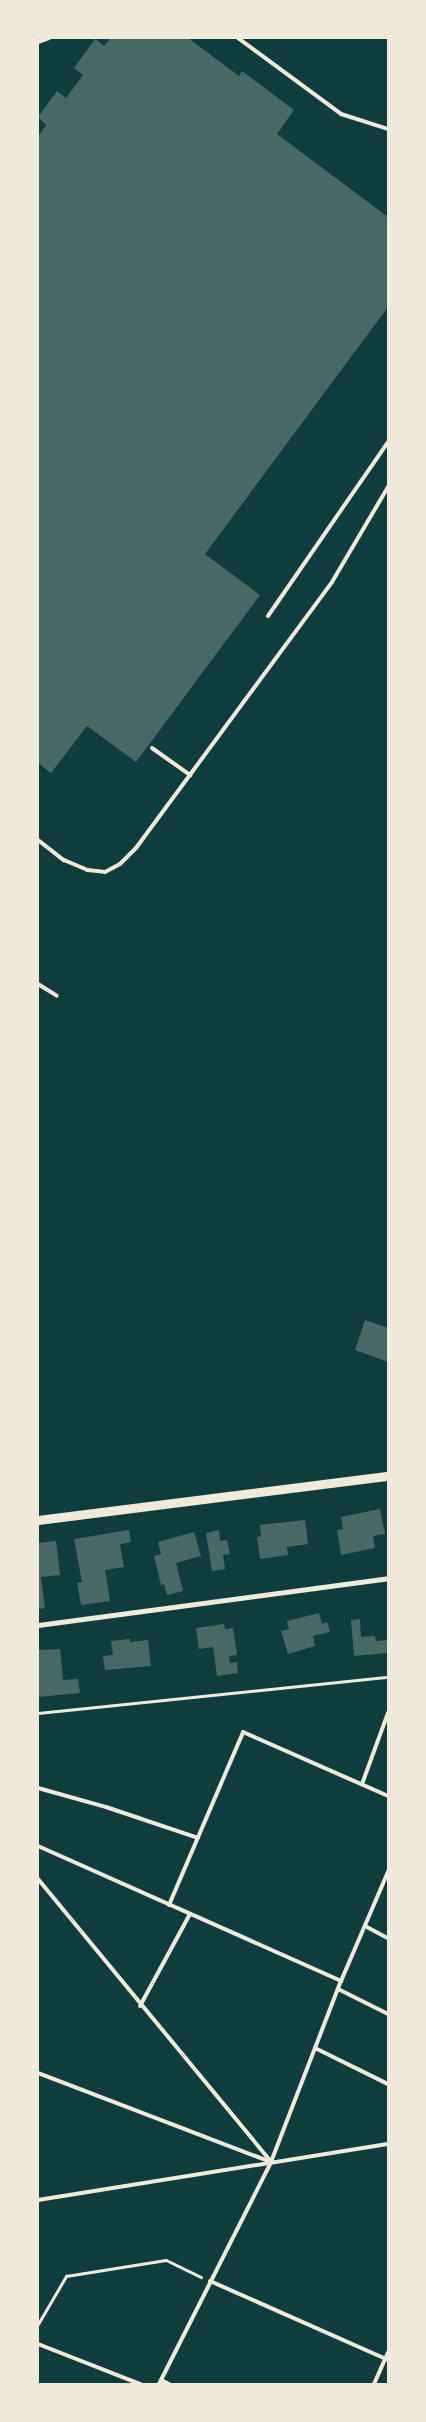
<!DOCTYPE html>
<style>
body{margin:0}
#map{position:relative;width:426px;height:2422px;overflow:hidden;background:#0f3d3e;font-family:"PT Sans",sans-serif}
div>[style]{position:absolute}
.building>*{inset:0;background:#486865}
.path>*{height:3px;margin:-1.5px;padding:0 1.5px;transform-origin:1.5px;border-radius:1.5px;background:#f1e9da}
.service>*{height:4px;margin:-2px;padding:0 2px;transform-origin:2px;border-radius:2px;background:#f1e9da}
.minor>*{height:5px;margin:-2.5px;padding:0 2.5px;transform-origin:2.5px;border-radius:2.5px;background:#f1e9da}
.tertiary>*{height:9px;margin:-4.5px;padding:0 4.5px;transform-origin:4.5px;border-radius:4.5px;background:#f1e9da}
span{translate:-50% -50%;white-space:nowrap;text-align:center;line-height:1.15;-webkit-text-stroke:4px #f1e9da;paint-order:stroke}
.frame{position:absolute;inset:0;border:39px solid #f1e9da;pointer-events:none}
</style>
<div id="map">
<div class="building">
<div style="clip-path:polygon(111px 38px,188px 38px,239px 76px,242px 71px,294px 110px,277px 134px,388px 217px,388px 307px,205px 554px,260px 595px,136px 762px,87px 726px,51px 773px,38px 763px,38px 137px,46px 125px,38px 117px,57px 91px,66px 98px,83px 75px,74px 68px,95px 39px,104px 46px)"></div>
<div style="clip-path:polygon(365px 1320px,388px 1328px,388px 1362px,355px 1350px)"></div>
<div style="clip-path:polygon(380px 1509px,385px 1534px,373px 1536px,375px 1548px,341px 1555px,337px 1530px,343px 1529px,341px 1517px)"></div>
<div style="clip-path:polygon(305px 1520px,308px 1544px,287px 1547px,288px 1555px,260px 1559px,257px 1537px,261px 1536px,260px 1525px)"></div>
<div style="clip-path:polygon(129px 1530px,131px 1542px,120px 1544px,124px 1567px,105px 1570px,110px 1601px,81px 1605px,77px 1583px,82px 1582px,74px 1539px)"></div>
<div style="clip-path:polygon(219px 1530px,220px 1541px,227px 1540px,230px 1554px,223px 1555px,225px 1569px,212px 1571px,206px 1533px)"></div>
<div style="clip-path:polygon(194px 1532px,201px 1556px,176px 1563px,183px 1591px,167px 1595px,164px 1584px,161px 1585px,154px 1556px,161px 1554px,158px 1542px)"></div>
<div style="clip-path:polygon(56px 1541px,60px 1575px,41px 1577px,45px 1608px,38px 1609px,38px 1543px)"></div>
<div style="clip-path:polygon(319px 1613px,322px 1624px,327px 1622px,330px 1632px,313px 1636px,315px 1646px,288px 1654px,281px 1631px,289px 1629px,287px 1621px)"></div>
<div style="clip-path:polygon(360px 1619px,361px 1637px,375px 1636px,376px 1641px,388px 1640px,388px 1653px,354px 1656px,351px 1620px)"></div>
<div style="clip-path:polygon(224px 1624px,225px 1629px,233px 1628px,237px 1655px,229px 1656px,230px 1663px,237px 1662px,238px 1673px,217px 1676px,213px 1647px,199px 1649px,196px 1628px)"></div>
<div style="clip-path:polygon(130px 1639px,130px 1642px,148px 1640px,151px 1666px,105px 1670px,103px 1656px,113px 1655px,111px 1641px)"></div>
<div style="clip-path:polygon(60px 1649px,63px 1680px,78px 1679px,80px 1693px,38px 1697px,38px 1650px)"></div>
</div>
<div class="path">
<div style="left:38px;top:1713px;width:352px;rotate:-5.9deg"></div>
<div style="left:38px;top:2324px;width:56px;rotate:-59.7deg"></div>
<div style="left:66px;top:2276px;width:101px;rotate:-9.1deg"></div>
<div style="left:166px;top:2260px;width:39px;rotate:26deg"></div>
</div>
<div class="service">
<div style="left:238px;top:38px;width:128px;rotate:36.4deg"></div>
<div style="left:341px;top:114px;width:49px;rotate:17.7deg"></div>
<div style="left:38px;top:42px;width:12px;rotate:-20deg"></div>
<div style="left:268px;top:616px;width:211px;rotate:-55.4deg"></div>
<div style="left:152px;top:748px;width:47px;rotate:35.4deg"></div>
<div style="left:38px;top:840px;width:33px;rotate:38deg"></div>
<div style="left:64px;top:860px;width:25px;rotate:23deg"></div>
<div style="left:87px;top:870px;width:18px;rotate:6deg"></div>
<div style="left:105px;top:872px;width:17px;rotate:-28deg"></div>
<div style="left:120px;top:864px;width:23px;rotate:-45deg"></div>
<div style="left:136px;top:848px;width:330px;rotate:-53.6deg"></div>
<div style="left:332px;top:582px;width:110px;rotate:-59.5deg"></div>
<div style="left:38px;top:984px;width:22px;rotate:32deg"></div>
<div style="left:362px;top:1784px;width:76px;rotate:-69.9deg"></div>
<div style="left:38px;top:1788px;width:71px;rotate:15.6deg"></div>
<div style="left:106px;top:1807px;width:97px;rotate:18.6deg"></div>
<div style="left:38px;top:1846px;width:332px;rotate:24deg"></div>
<div style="left:38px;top:1879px;width:367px;rotate:50.5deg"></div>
<div style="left:271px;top:2162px;width:249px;rotate:-159.1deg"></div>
<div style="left:169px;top:1905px;width:188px;rotate:-66.8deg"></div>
<div style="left:243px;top:1732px;width:158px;rotate:23.8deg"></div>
<div style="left:365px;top:1926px;width:26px;rotate:28deg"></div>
<div style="left:338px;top:1989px;width:56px;rotate:26.6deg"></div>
<div style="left:140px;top:2006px;width:105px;rotate:-61.5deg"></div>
<div style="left:315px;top:2048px;width:81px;rotate:26.3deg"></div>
<div style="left:38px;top:2200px;width:354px;rotate:-9.1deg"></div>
<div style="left:210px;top:2281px;width:195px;rotate:23.9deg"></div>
<div style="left:38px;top:2344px;width:110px;rotate:21.4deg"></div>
<div style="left:161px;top:2380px;width:9px;rotate:27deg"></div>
<div style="left:159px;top:2384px;width:249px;rotate:-63.2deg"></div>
<div style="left:271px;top:2162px;width:194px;rotate:-68.9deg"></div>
<div style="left:341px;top:1981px;width:119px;rotate:-66.7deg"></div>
<div style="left:374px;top:2384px;width:35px;rotate:-66deg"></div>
</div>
<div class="minor">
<div style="left:38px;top:1625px;width:353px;rotate:-7.6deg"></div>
</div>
<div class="tertiary">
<div style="left:38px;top:1520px;width:353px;rotate:-7.2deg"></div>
</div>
<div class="frame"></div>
</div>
